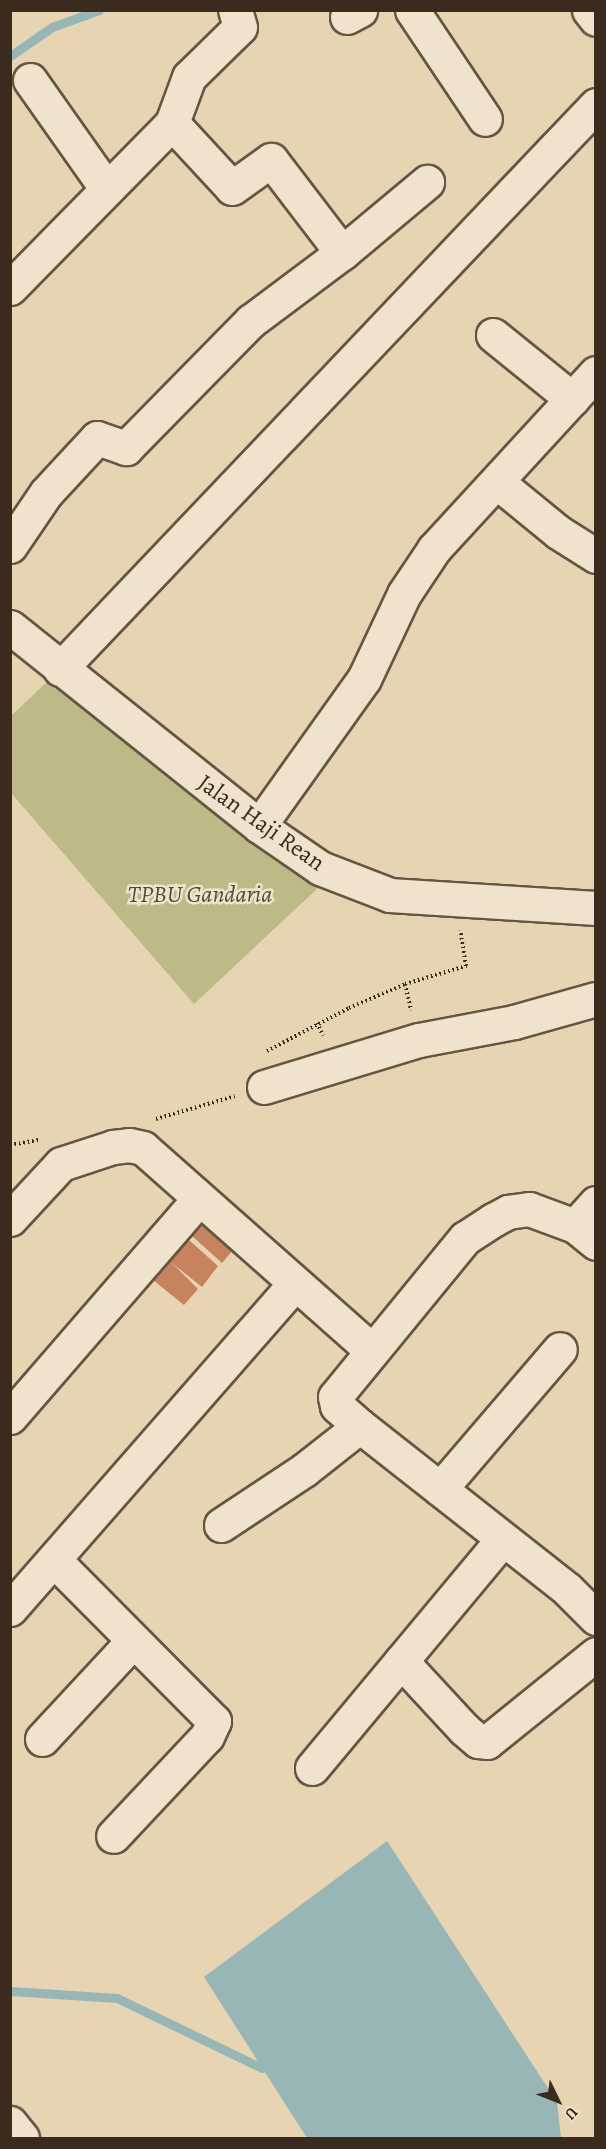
<!DOCTYPE html>
<style>
body{margin:0}
#map{position:relative;width:606px;height:2149px;overflow:hidden;background:#e6d4b2;font-family:Alegreya,serif}
div>[style]{position:absolute}
.green>*{inset:0;background:#bdba87}
.water>*{inset:0;background:#99b6b6}
.stream>*{height:9px;margin:-4.5px;padding:0 4.5px;transform-origin:4.5px;border-radius:4.5px;background:#99b6b6}
.building>*{inset:0;background:#c6835d}
.path>*{height:4px;margin-top:-2px;transform-origin:0;background:repeating-linear-gradient(90deg,#3b2b1e 0 1.5px,transparent 0 4.5px)}
.roads{filter:drop-shadow(2px 0 #665543) drop-shadow(-2px 0 #665543) drop-shadow(0 2px #665543) drop-shadow(0 -2px #665543)}
.minor>*{height:33px;margin:-16.5px;padding:0 16.5px;transform-origin:16.5px;border-radius:16.5px;background:#efe3cd}
.tertiary>*{height:33px;margin:-16.5px;padding:0 16.5px;transform-origin:16.5px;border-radius:16.5px;background:#efe3cd}
span{translate:-50% -50%;white-space:nowrap;text-align:center;line-height:1.15;-webkit-text-stroke:5px #efe3cd;paint-order:stroke}
.street-label{font-size:24px;color:#3b2b1e}
.park-label{font-size:24px;color:#554833;font-style:italic}
.frame{position:absolute;inset:0;border:12px solid #3b2b1e;pointer-events:none}
.north{position:absolute;left:528px;top:2071px;width:60px;height:60px;-webkit-text-stroke:4px #efe3cd;paint-order:stroke;rotate:133deg;font-size:16px;font-weight:700;line-height:24px;text-align:center;color:#3b2b1e}
.north::after{content:'';display:block;margin:auto;width:21px;height:27px;background:#3b2b1e;clip-path:polygon(50% 0,100% 100%,50% 72%,0 100%)}
</style>
<div id="map">
<div class="green">
<div style="clip-path:polygon(51px 678px,209px 808px,319px 887px,194px 1004px,11px 793px,11px 716px)"></div>
</div>
<div class="water">
<div style="clip-path:polygon(387px 1841px,557px 2102px,561px 2138px,307px 2138px,204px 1977px)"></div>
</div>
<div class="stream">
<div style="left:10px;top:56px;width:51px;rotate:-34.6deg"></div>
<div style="left:52px;top:27px;width:50px;rotate:-19.9deg"></div>
<div style="left:10px;top:1991px;width:107px;rotate:3.7deg"></div>
<div style="left:117px;top:1998px;width:161px;rotate:25.8deg"></div>
</div>
<div class="building">
<div style="clip-path:polygon(208px 1216px,238px 1244px,222px 1263px,191px 1235px)"></div>
<div style="clip-path:polygon(189px 1240px,218px 1266px,202px 1287px,172px 1263px,198px 1289px,184px 1305px,153px 1280px)"></div>
</div>
<div class="path">
<div style="left:405px;top:984px;width:27px;rotate:77deg"></div>
<div style="left:317px;top:1023px;width:14px;rotate:65deg"></div>
<div style="left:267px;top:1051px;width:93px;rotate:-27.7deg"></div>
<div style="left:349px;top:1008px;width:61px;rotate:-23.2deg"></div>
<div style="left:405px;top:984px;width:64px;rotate:-16.4deg"></div>
<div style="left:466px;top:966px;width:36px;rotate:-99deg"></div>
<div style="left:156px;top:1119px;width:82px;rotate:-16.2deg"></div>
<div style="left:10px;top:1145px;width:29px;rotate:-10deg"></div>
</div>
<div class="roads">
<div class="minor">
<div style="left:412px;top:10px;width:131px;rotate:56.2deg"></div>
<div style="left:589px;top:10px;width:11px;rotate:52deg"></div>
<div style="left:347px;top:17px;width:15px;rotate:-28deg"></div>
<div style="left:30px;top:80px;width:133px;rotate:54.8deg"></div>
<div style="left:172px;top:123px;width:88px;rotate:47.3deg"></div>
<div style="left:232px;top:188px;width:48px;rotate:-35.7deg"></div>
<div style="left:271px;top:160px;width:117px;rotate:52.6deg"></div>
<div style="left:10px;top:288px;width:231px;rotate:-45.5deg"></div>
<div style="left:172px;top:123px;width:49px;rotate:-69.7deg"></div>
<div style="left:189px;top:77px;width:71px;rotate:-44.4deg"></div>
<div style="left:240px;top:27px;width:18px;rotate:-106deg"></div>
<div style="left:493px;top:335px;width:102px;rotate:39deg"></div>
<div style="left:497px;top:482px;width:79px;rotate:39.3deg"></div>
<div style="left:558px;top:532px;width:45px;rotate:32.3deg"></div>
<div style="left:10px;top:546px;width:64px;rotate:-55.8deg"></div>
<div style="left:46px;top:493px;width:75px;rotate:-47.2deg"></div>
<div style="left:97px;top:438px;width:31px;rotate:19deg"></div>
<div style="left:126px;top:448px;width:178px;rotate:-45.5deg"></div>
<div style="left:251px;top:321px;width:114px;rotate:-36.8deg"></div>
<div style="left:342px;top:253px;width:111px;rotate:-39.9deg"></div>
<div style="left:60px;top:669px;width:778px;rotate:-46.46deg"></div>
<div style="left:259px;top:826px;width:181px;rotate:-54.5deg"></div>
<div style="left:364px;top:679px;width:94px;rotate:-64.8deg"></div>
<div style="left:404px;top:594px;width:54px;rotate:-56.3deg"></div>
<div style="left:434px;top:549px;width:239px;rotate:-47.4deg"></div>
<div style="left:264px;top:1087px;width:162px;rotate:-16.9deg"></div>
<div style="left:419px;top:1040px;width:97px;rotate:-10.7deg"></div>
<div style="left:514px;top:1022px;width:85px;rotate:-15.7deg"></div>
<div style="left:10px;top:1219px;width:75px;rotate:-47.2deg"></div>
<div style="left:61px;top:1164px;width:55px;rotate:-18.1deg"></div>
<div style="left:113px;top:1147px;width:16px;rotate:-7deg"></div>
<div style="left:129px;top:1145px;width:14px;rotate:12deg"></div>
<div style="left:143px;top:1148px;width:305px;rotate:41.5deg"></div>
<div style="left:575px;top:1226px;width:31px;rotate:-48deg"></div>
<div style="left:596px;top:1243px;width:27px;rotate:-141deg"></div>
<div style="left:575px;top:1226px;width:49px;rotate:-159.7deg"></div>
<div style="left:529px;top:1209px;width:21px;rotate:172deg"></div>
<div style="left:508px;top:1212px;width:17px;rotate:152deg"></div>
<div style="left:493px;top:1220px;width:33px;rotate:147deg"></div>
<div style="left:465px;top:1238px;width:205px;rotate:129.3deg"></div>
<div style="left:335px;top:1397px;width:9px;rotate:77deg"></div>
<div style="left:337px;top:1406px;width:30px;rotate:41deg"></div>
<div style="left:360px;top:1426px;width:263px;rotate:38.2deg"></div>
<div style="left:567px;top:1589px;width:41px;rotate:45deg"></div>
<div style="left:10px;top:1417px;width:289px;rotate:-49.1deg"></div>
<div style="left:440px;top:1489px;width:184px;rotate:-49.4deg"></div>
<div style="left:221px;top:1525px;width:100px;rotate:-33.5deg"></div>
<div style="left:304px;top:1470px;width:71px;rotate:-38.2deg"></div>
<div style="left:54px;top:1560px;width:227px;rotate:45.2deg"></div>
<div style="left:214px;top:1721px;width:17px;rotate:115deg"></div>
<div style="left:207px;top:1736px;width:137px;rotate:133.2deg"></div>
<div style="left:10px;top:1609px;width:432px;rotate:-48.8deg"></div>
<div style="left:401px;top:1661px;width:93px;rotate:47.2deg"></div>
<div style="left:464px;top:1729px;width:18px;rotate:41deg"></div>
<div style="left:478px;top:1741px;width:9px;rotate:6deg"></div>
<div style="left:487px;top:1742px;width:140px;rotate:-38.9deg"></div>
<div style="left:42px;top:1739px;width:134px;rotate:-47.1deg"></div>
<div style="left:312px;top:1768px;width:297px;rotate:-50.2deg"></div>
<div style="left:10px;top:2123px;width:19px;rotate:51deg"></div>
</div>
<div class="tertiary">
<div style="left:10px;top:627px;width:319px;rotate:38.6deg"></div>
<div style="left:259px;top:826px;width:74px;rotate:34.5deg"></div>
<div style="left:320px;top:868px;width:75px;rotate:21.1deg"></div>
<div style="left:390px;top:895px;width:206px;rotate:3.6deg"></div>
</div>
</div>
<div class="street-label">
<span style="left:261px;top:823px;rotate:35deg">Jalan Haji Rean</span>
</div>
<div class="park-label">
<span style="left:200px;top:895px">TPBU Gandaria</span>
</div>
<div class="frame"></div>
<div class="north">U</div>
</div>
